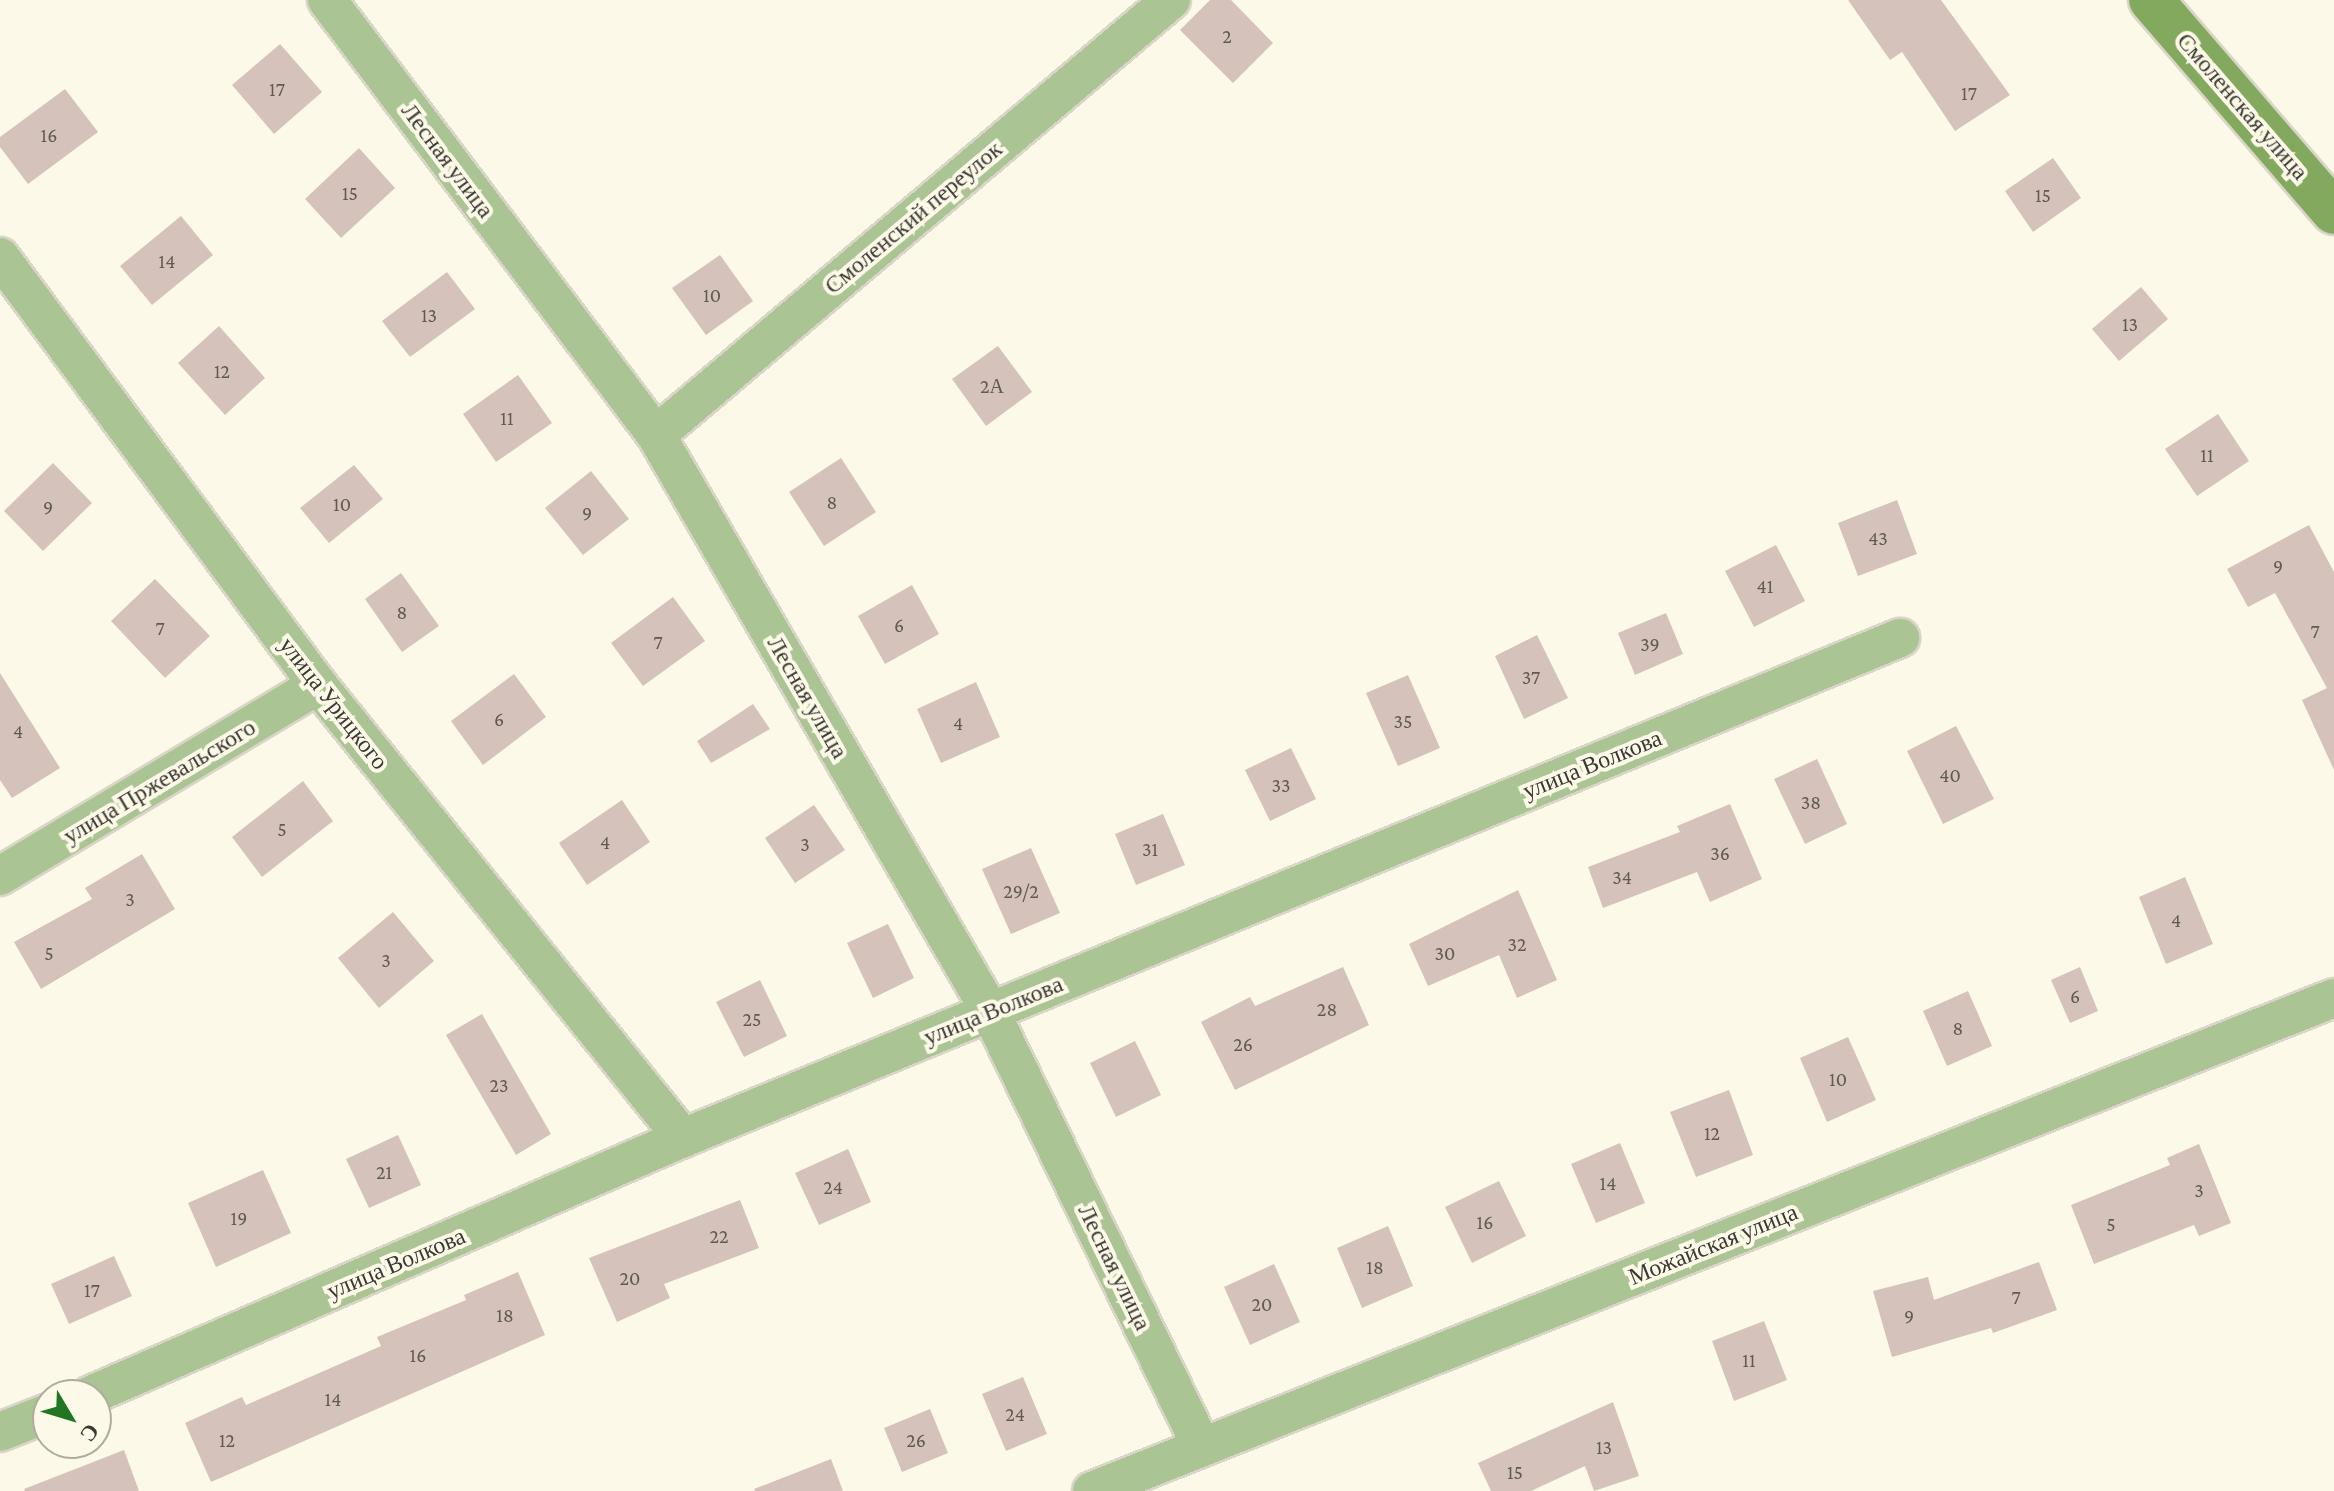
<!DOCTYPE html>
<meta charset="utf-8">
<style>
body{margin:0}
#map{position:relative;width:2334px;height:1491px;overflow:hidden;background:#fdf9e8;font-family:"Crimson Pro",serif}
div>[style]{position:absolute}
.building>*{inset:0;background:#d5c2bb}
.roads{filter:drop-shadow(2px 0 #dad6c7) drop-shadow(-2px 0 #dad6c7) drop-shadow(0 2px #dad6c7) drop-shadow(0 -2px #dad6c7)}
.street>*{height:38px;margin:-19px;padding:0 19px;transform-origin:19px;border-radius:19px;background:#aac493}
.secondary>*{height:44px;margin:-22px;padding:0 22px;transform-origin:22px;border-radius:22px;background:#83a95e}
span{translate:-50% -50%;white-space:nowrap;text-align:center;line-height:1.15;-webkit-text-stroke:8px #fdf9e8;paint-order:stroke}
.number-label{font-size:20px;color:#615a54}
.number-label span{-webkit-text-stroke-width:0}
.street-label{font-size:24px;color:#3a3832}
.north{position:absolute;left:32px;top:1379px;width:80px;height:80px;box-sizing:border-box;background:#fdf9e8;border:2px solid #afac9f;border-radius:50%;rotate:128deg;font-size:22px;font-weight:700;line-height:32px;text-align:center;color:#3a3832}
.north::after{content:'';display:block;margin:auto;width:28px;height:36px;background:#207621;clip-path:polygon(50% 0,100% 100%,50% 72%,0 100%)}
</style>
<div id="map">
<div class="building">
<div style="clip-path:polygon(1210px 0,1231px 0,1273px 43px,1233px 83px,1180px 30px)"></div>
<div style="clip-path:polygon(1848px 0,1941px 0,2010px 95px,1955px 131px,1902px 52px,1890px 60px)"></div>
<div style="clip-path:polygon(280px 44px,322px 92px,274px 134px,232px 85px)"></div>
<div style="clip-path:polygon(65px 89px,98px 132px,28px 184px,0 147px,0 137px)"></div>
<div style="clip-path:polygon(359px 148px,395px 188px,341px 238px,305px 199px)"></div>
<div style="clip-path:polygon(2053px 158px,2081px 198px,2033px 232px,2005px 191px)"></div>
<div style="clip-path:polygon(181px 216px,213px 255px,152px 305px,120px 266px)"></div>
<div style="clip-path:polygon(720px 255px,753px 301px,706px 335px,672px 288px)"></div>
<div style="clip-path:polygon(447px 272px,475px 309px,410px 357px,382px 321px)"></div>
<div style="clip-path:polygon(2141px 287px,2168px 319px,2119px 361px,2092px 329px)"></div>
<div style="clip-path:polygon(219px 326px,265px 378px,225px 415px,178px 363px)"></div>
<div style="clip-path:polygon(998px 346px,1032px 392px,986px 426px,952px 379px)"></div>
<div style="clip-path:polygon(518px 375px,552px 423px,496px 462px,463px 414px)"></div>
<div style="clip-path:polygon(2218px 414px,2249px 461px,2197px 496px,2165px 449px)"></div>
<div style="clip-path:polygon(841px 458px,876px 512px,824px 546px,789px 492px)"></div>
<div style="clip-path:polygon(53px 463px,92px 503px,43px 551px,4px 511px)"></div>
<div style="clip-path:polygon(354px 465px,383px 499px,329px 543px,300px 508px)"></div>
<div style="clip-path:polygon(591px 471px,629px 519px,583px 555px,545px 508px)"></div>
<div style="clip-path:polygon(1897px 500px,1917px 554px,1858px 576px,1838px 523px)"></div>
<div style="clip-path:polygon(2309px 525px,2334px 572px,2334px 770px,2302px 700px,2327px 688px,2275px 593px,2248px 607px,2227px 569px)"></div>
<div style="clip-path:polygon(1776px 545px,1805px 601px,1754px 627px,1725px 571px)"></div>
<div style="clip-path:polygon(401px 573px,439px 626px,402px 652px,365px 599px)"></div>
<div style="clip-path:polygon(155px 579px,210px 636px,165px 678px,111px 621px)"></div>
<div style="clip-path:polygon(912px 585px,939px 634px,885px 664px,858px 616px)"></div>
<div style="clip-path:polygon(673px 597px,705px 641px,643px 686px,611px 643px)"></div>
<div style="clip-path:polygon(1666px 613px,1683px 654px,1635px 675px,1618px 633px)"></div>
<div style="clip-path:polygon(1537px 635px,1568px 698px,1524px 719px,1495px 656px)"></div>
<div style="clip-path:polygon(0 673px,60px 768px,12px 798px,0 780px)"></div>
<div style="clip-path:polygon(514px 674px,546px 717px,483px 765px,451px 721px)"></div>
<div style="clip-path:polygon(1408px 675px,1440px 748px,1398px 766px,1366px 693px)"></div>
<div style="clip-path:polygon(976px 682px,1000px 737px,941px 763px,917px 709px)"></div>
<div style="clip-path:polygon(753px 704px,770px 729px,711px 763px,697px 741px)"></div>
<div style="clip-path:polygon(1956px 726px,1994px 799px,1943px 824px,1907px 751px)"></div>
<div style="clip-path:polygon(1291px 748px,1316px 799px,1270px 821px,1245px 770px)"></div>
<div style="clip-path:polygon(1817px 759px,1847px 824px,1805px 844px,1774px 779px)"></div>
<div style="clip-path:polygon(303px 781px,333px 821px,262px 877px,232px 837px)"></div>
<div style="clip-path:polygon(622px 800px,650px 842px,587px 885px,559px 843px)"></div>
<div style="clip-path:polygon(1730px 804px,1762px 879px,1710px 902px,1697px 872px,1603px 908px,1588px 867px,1680px 832px,1677px 826px)"></div>
<div style="clip-path:polygon(814px 805px,845px 850px,795px 883px,765px 838px)"></div>
<div style="clip-path:polygon(1163px 814px,1185px 865px,1136px 885px,1115px 834px)"></div>
<div style="clip-path:polygon(1031px 848px,1060px 913px,1011px 934px,982px 869px)"></div>
<div style="clip-path:polygon(142px 854px,175px 909px,41px 989px,14px 942px,92px 899px,85px 888px)"></div>
<div style="clip-path:polygon(2185px 877px,2213px 944px,2166px 964px,2139px 897px)"></div>
<div style="clip-path:polygon(1518px 890px,1557px 980px,1517px 998px,1499px 955px,1428px 986px,1409px 944px)"></div>
<div style="clip-path:polygon(393px 912px,434px 961px,379px 1008px,338px 958px)"></div>
<div style="clip-path:polygon(888px 924px,914px 978px,873px 998px,847px 943px)"></div>
<div style="clip-path:polygon(1343px 967px,1369px 1025px,1235px 1090px,1201px 1022px,1250px 997px,1255px 1006px)"></div>
<div style="clip-path:polygon(2080px 967px,2098px 1011px,2070px 1023px,2051px 980px)"></div>
<div style="clip-path:polygon(760px 980px,787px 1036px,744px 1057px,716px 1002px)"></div>
<div style="clip-path:polygon(1968px 991px,1992px 1046px,1947px 1066px,1923px 1011px)"></div>
<div style="clip-path:polygon(482px 1014px,551px 1134px,516px 1155px,446px 1035px)"></div>
<div style="clip-path:polygon(1848px 1037px,1876px 1100px,1827px 1122px,1800px 1058px)"></div>
<div style="clip-path:polygon(1135px 1041px,1161px 1095px,1116px 1117px,1090px 1063px)"></div>
<div style="clip-path:polygon(1729px 1090px,1753px 1155px,1696px 1177px,1670px 1112px)"></div>
<div style="clip-path:polygon(398px 1135px,421px 1185px,369px 1208px,346px 1159px)"></div>
<div style="clip-path:polygon(1620px 1143px,1645px 1203px,1596px 1223px,1571px 1164px)"></div>
<div style="clip-path:polygon(2199px 1144px,2231px 1223px,2199px 1236px,2194px 1225px,2094px 1264px,2071px 1205px,2170px 1165px,2167px 1158px)"></div>
<div style="clip-path:polygon(848px 1149px,871px 1202px,819px 1225px,795px 1173px)"></div>
<div style="clip-path:polygon(263px 1170px,291px 1233px,216px 1267px,188px 1203px)"></div>
<div style="clip-path:polygon(1499px 1181px,1526px 1236px,1472px 1263px,1445px 1207px)"></div>
<div style="clip-path:polygon(740px 1200px,759px 1248px,664px 1284px,670px 1298px,617px 1322px,589px 1258px)"></div>
<div style="clip-path:polygon(1388px 1226px,1413px 1286px,1362px 1308px,1337px 1248px)"></div>
<div style="clip-path:polygon(114px 1256px,132px 1296px,69px 1324px,51px 1284px)"></div>
<div style="clip-path:polygon(2039px 1262px,2057px 1310px,1993px 1333px,1991px 1328px,1892px 1357px,1873px 1291px,1928px 1277px,1934px 1300px)"></div>
<div style="clip-path:polygon(1274px 1264px,1300px 1322px,1250px 1345px,1224px 1287px)"></div>
<div style="clip-path:polygon(518px 1272px,545px 1335px,211px 1482px,185px 1423px,242px 1397px,246px 1405px,381px 1346px,377px 1337px,466px 1300px,464px 1295px)"></div>
<div style="clip-path:polygon(1764px 1321px,1787px 1380px,1734px 1401px,1712px 1341px)"></div>
<div style="clip-path:polygon(1023px 1377px,1047px 1434px,1006px 1451px,982px 1394px)"></div>
<div style="clip-path:polygon(1613px 1402px,1639px 1476px,1594px 1491px,1585px 1466px,1531px 1491px,1491px 1491px,1478px 1463px)"></div>
<div style="clip-path:polygon(930px 1409px,948px 1453px,902px 1472px,884px 1428px)"></div>
<div style="clip-path:polygon(124px 1450px,139px 1491px,25px 1491px,24px 1489px)"></div>
<div style="clip-path:polygon(831px 1459px,843px 1491px,755px 1491px,754px 1489px)"></div>
</div>
<div class="roads">
<div class="street">
<div style="left:327px;top:0;width:545px;rotate:52.9deg"></div>
<div style="left:656px;top:435px;width:666px;rotate:59.89deg"></div>
<div style="left:990px;top:1011px;width:485px;rotate:64.1deg"></div>
<div style="left:0;top:257px;width:533px;rotate:53.39deg"></div>
<div style="left:318px;top:685px;width:582px;rotate:51.14deg"></div>
<div style="left:656px;top:435px;width:674px;rotate:-40.19deg"></div>
<div style="left:0;top:876px;width:371px;rotate:-31deg"></div>
<div style="left:91px;top:1395px;width:645px;rotate:-23.47deg"></div>
<div style="left:683px;top:1138px;width:1316px;rotate:-22.34deg"></div>
<div style="left:0;top:1432px;width:52px;rotate:-21.6deg"></div>
<div style="left:1092px;top:1491px;width:1336px;rotate:-21.65deg"></div>
</div>
<div class="secondary">
<div style="left:2151px;top:0;width:280px;rotate:49.2deg"></div>
</div>
</div>
<div class="number-label">
<span style="left:1227px;top:36px">2</span>
<span style="left:277px;top:89px">17</span>
<span style="left:1969px;top:93px">17</span>
<span style="left:49px;top:135px">16</span>
<span style="left:350px;top:193px">15</span>
<span style="left:2043px;top:195px">15</span>
<span style="left:167px;top:261px">14</span>
<span style="left:712px;top:295px">10</span>
<span style="left:429px;top:315px">13</span>
<span style="left:2130px;top:324px">13</span>
<span style="left:222px;top:371px">12</span>
<span style="left:992px;top:386px">2А</span>
<span style="left:507px;top:418px">11</span>
<span style="left:2207px;top:455px">11</span>
<span style="left:832px;top:502px">8</span>
<span style="left:342px;top:504px">10</span>
<span style="left:48px;top:507px">9</span>
<span style="left:587px;top:513px">9</span>
<span style="left:1878px;top:538px">43</span>
<span style="left:2278px;top:566px">9</span>
<span style="left:1765px;top:586px">41</span>
<span style="left:402px;top:612px">8</span>
<span style="left:899px;top:625px">6</span>
<span style="left:160px;top:628px">7</span>
<span style="left:2315px;top:631px">7</span>
<span style="left:658px;top:642px">7</span>
<span style="left:1650px;top:644px">39</span>
<span style="left:1531px;top:677px">37</span>
<span style="left:499px;top:719px">6</span>
<span style="left:1403px;top:721px">35</span>
<span style="left:958px;top:723px">4</span>
<span style="left:18px;top:731px">4</span>
<span style="left:1950px;top:775px">40</span>
<span style="left:1281px;top:785px">33</span>
<span style="left:1811px;top:802px">38</span>
<span style="left:282px;top:829px">5</span>
<span style="left:605px;top:842px">4</span>
<span style="left:805px;top:844px">3</span>
<span style="left:1150px;top:849px">31</span>
<span style="left:1720px;top:853px">36</span>
<span style="left:1622px;top:877px">34</span>
<span style="left:1021px;top:891px">29/2</span>
<span style="left:130px;top:899px">3</span>
<span style="left:2176px;top:920px">4</span>
<span style="left:1517px;top:944px">32</span>
<span style="left:49px;top:953px">5</span>
<span style="left:1445px;top:953px">30</span>
<span style="left:386px;top:960px">3</span>
<span style="left:2075px;top:996px">6</span>
<span style="left:1327px;top:1009px">28</span>
<span style="left:752px;top:1019px">25</span>
<span style="left:1958px;top:1028px">8</span>
<span style="left:1243px;top:1044px">26</span>
<span style="left:1838px;top:1079px">10</span>
<span style="left:499px;top:1085px">23</span>
<span style="left:1712px;top:1133px">12</span>
<span style="left:384px;top:1172px">21</span>
<span style="left:1608px;top:1183px">14</span>
<span style="left:833px;top:1187px">24</span>
<span style="left:2199px;top:1190px">3</span>
<span style="left:239px;top:1218px">19</span>
<span style="left:1485px;top:1222px">16</span>
<span style="left:2111px;top:1224px">5</span>
<span style="left:719px;top:1236px">22</span>
<span style="left:1375px;top:1267px">18</span>
<span style="left:630px;top:1278px">20</span>
<span style="left:92px;top:1290px">17</span>
<span style="left:2016px;top:1297px">7</span>
<span style="left:1262px;top:1304px">20</span>
<span style="left:505px;top:1315px">18</span>
<span style="left:1909px;top:1316px">9</span>
<span style="left:418px;top:1355px">16</span>
<span style="left:1749px;top:1360px">11</span>
<span style="left:333px;top:1399px">14</span>
<span style="left:1015px;top:1414px">24</span>
<span style="left:227px;top:1440px">12</span>
<span style="left:916px;top:1440px">26</span>
<span style="left:1604px;top:1447px">13</span>
<span style="left:1515px;top:1472px">15</span>
</div>
<div class="street-label">
<span style="left:2243px;top:106px;rotate:49deg">Смоленская улица</span>
<span style="left:448px;top:160px;rotate:53deg">Лесная улица</span>
<span style="left:913px;top:217px;rotate:-40deg">Смоленский переулок</span>
<span style="left:808px;top:697px;rotate:60deg">Лесная улица</span>
<span style="left:334px;top:703px;rotate:52deg">улица Урицкого</span>
<span style="left:1592px;top:764px;rotate:-22deg">улица Волкова</span>
<span style="left:159px;top:781px;rotate:-31deg">улица Пржевальского</span>
<span style="left:993px;top:1010px;rotate:-22deg">улица Волкова</span>
<span style="left:1713px;top:1244px;rotate:-22deg">Можайская улица</span>
<span style="left:396px;top:1263px;rotate:-23deg">улица Волкова</span>
<span style="left:1115px;top:1267px;rotate:64deg">Лесная улица</span>
</div>
<div class="north">С</div>
</div>
